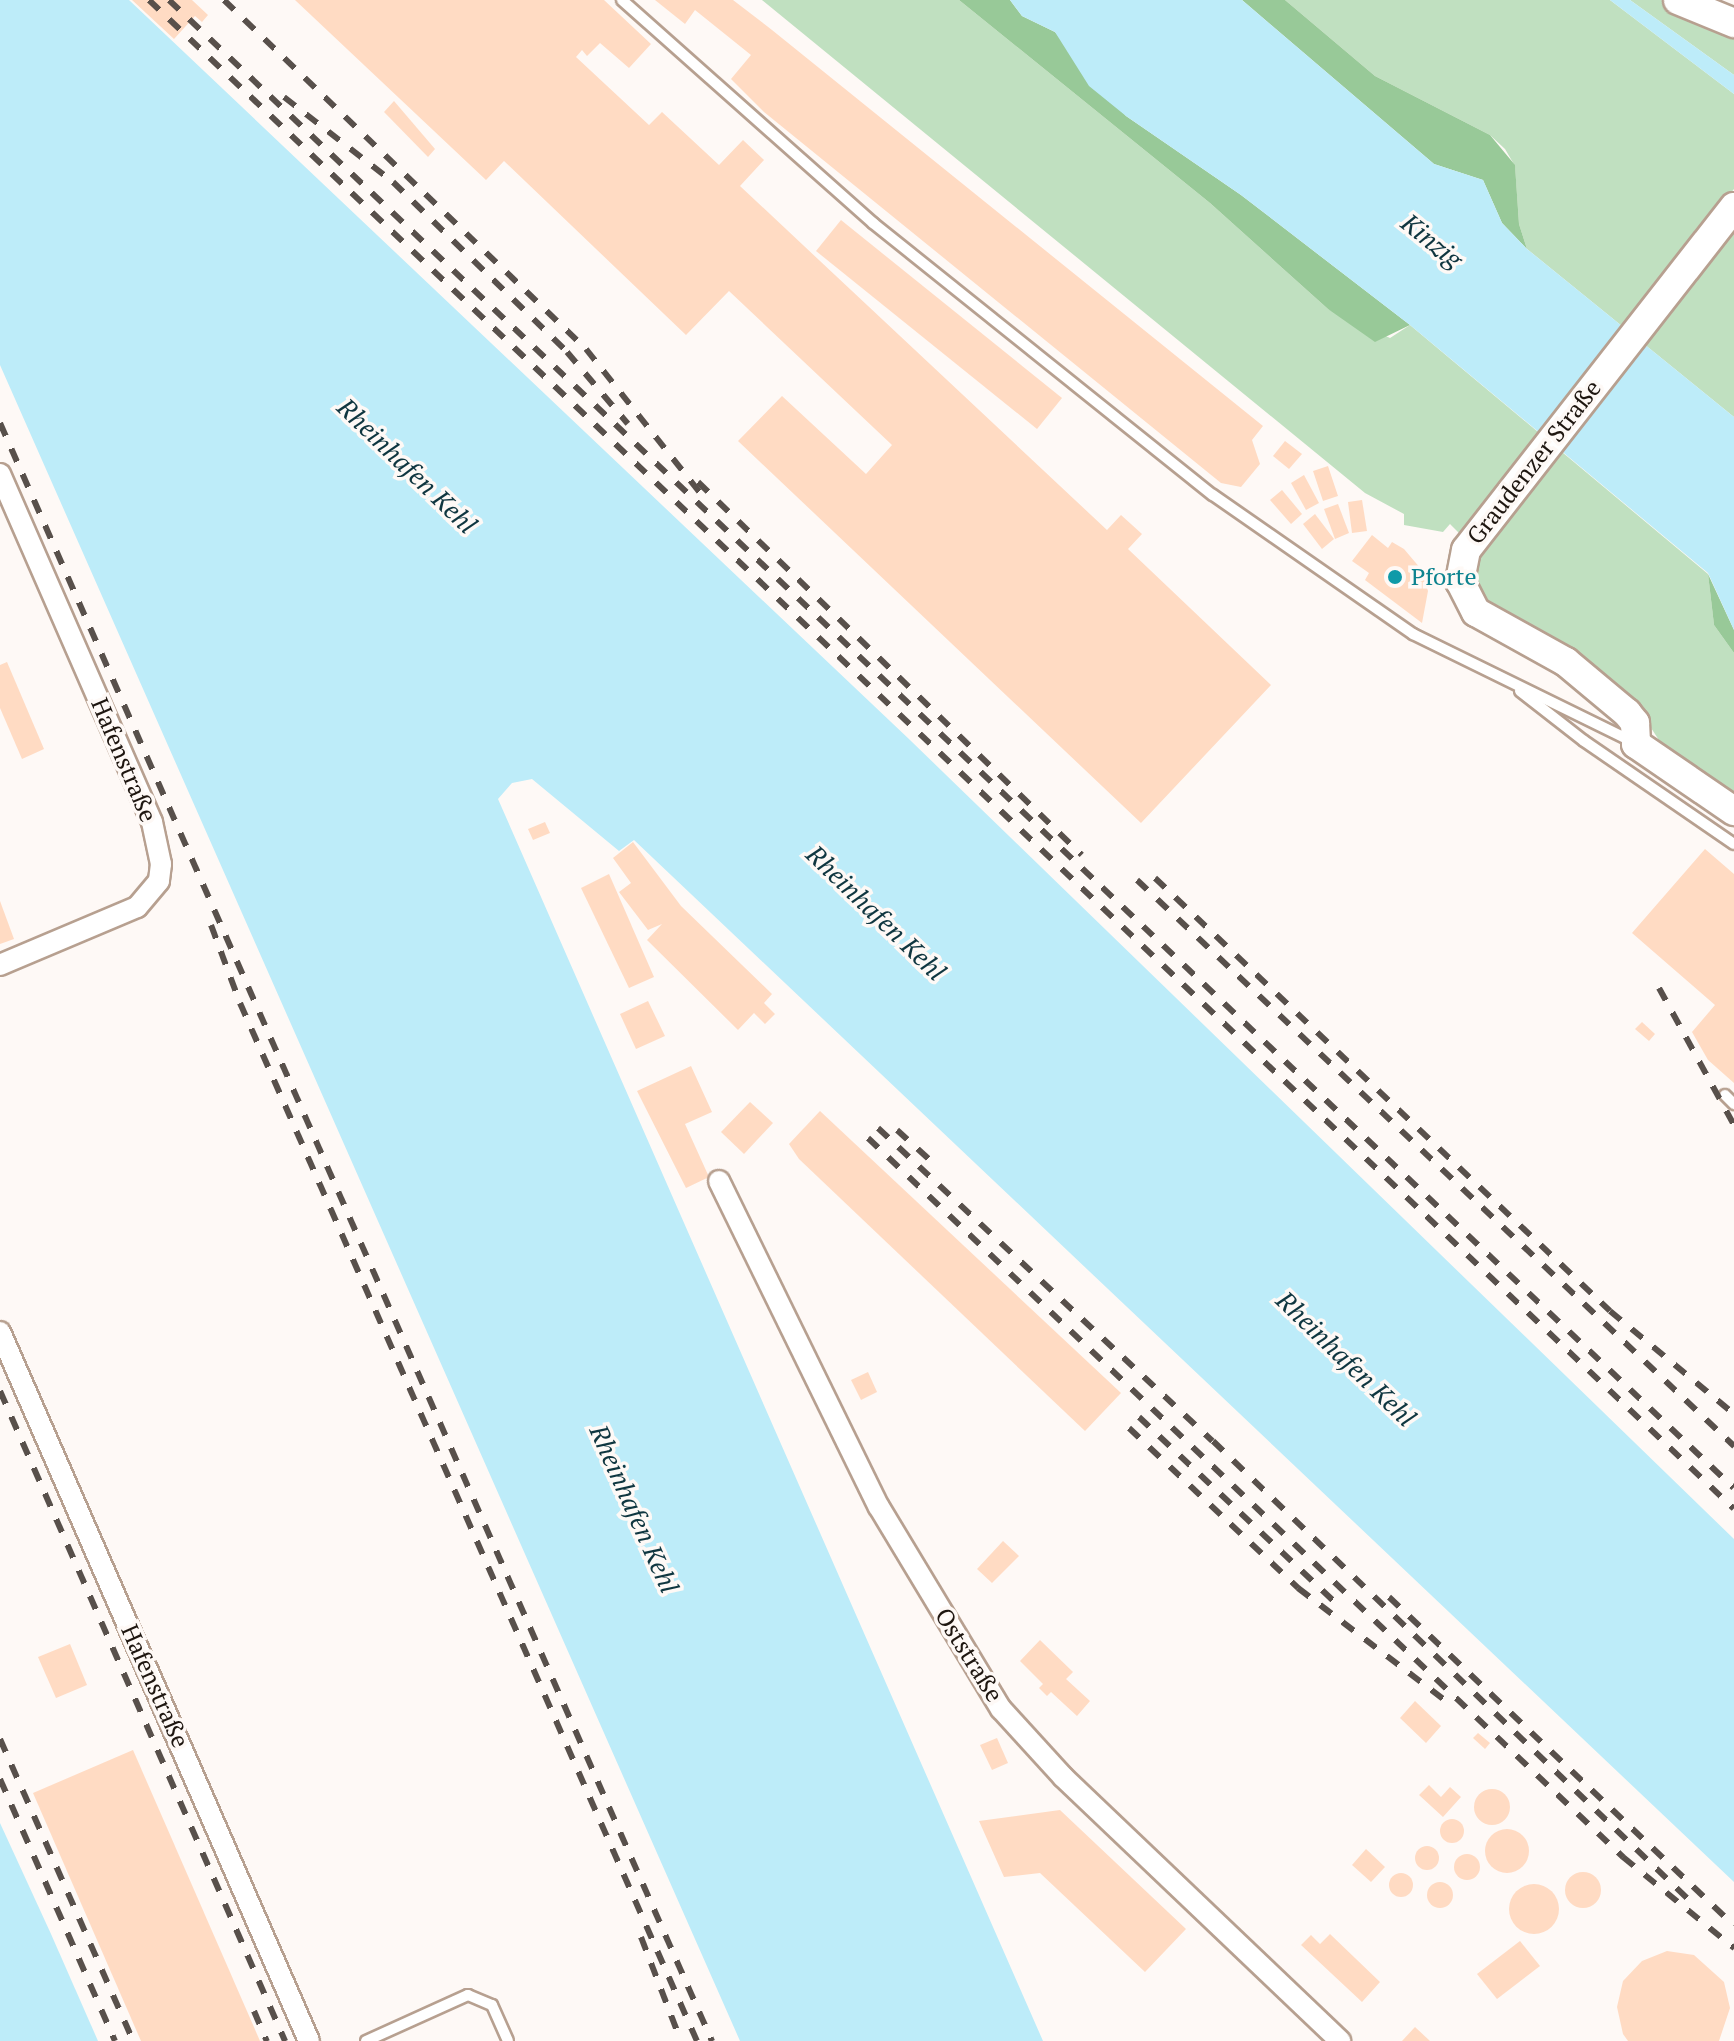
<!DOCTYPE html>
<meta charset="utf-8">
<style>
body{margin:0}
#map{position:relative;width:1734px;height:2041px;overflow:hidden;background:#fef9f6;font-family:"PT Serif",serif}
div>[style]{position:absolute}
.green>*{inset:0;background:#c0e0c0}
.forest>*{inset:0;background:#98c998}
.water>*{inset:0;background:#bdecf9}
.building>*{inset:0;background:#ffdbc3}
.round{border-radius:50%}
.roads{filter:drop-shadow(2px 0 #b7a090) drop-shadow(-2px 0 #b7a090) drop-shadow(0 2px #b7a090) drop-shadow(0 -2px #b7a090)}
.lane>*{height:10px;margin:-5px;padding:0 5px;transform-origin:5px;border-radius:5px;background:#fff}
.street>*{height:20px;margin:-10px;padding:0 10px;transform-origin:10px;border-radius:10px;background:#fff}
.secondary>*{height:28px;margin:-14px;padding:0 14px;transform-origin:14px;border-radius:14px;background:#fff}
.rail>*{height:6px;margin-top:-3px;transform-origin:0;background:repeating-linear-gradient(90deg,#58504b 0 14px,transparent 0 28px)}
.dots>*{width:22px;height:22px;translate:-50% -50%;box-sizing:border-box;border:4px solid #fef9f6;border-radius:50%}
span{translate:-50% -50%;white-space:nowrap;text-align:center;line-height:1.15;-webkit-text-stroke:7px #fef9f6;paint-order:stroke}
.street-label{font-size:24px;color:#1e1610}
.culture-label{font-size:24px;color:#0d838f}
.left{translate:0 -50%;text-align:left}
.water-label{font-size:26px;color:#0f3640;font-style:italic}
</style>
<div id="map">
<div class="green">
<div style="clip-path:polygon(762px 0,959px 0,1210px 203px,1328px 309px,1390px 338px,1410px 325px,1441px 351px,1708px 574px,1714px 625px,1734px 653px,1734px 796px,1666px 751px,1642px 714px,1481px 604px,1461px 535px,1450px 524px,1443px 532px,1404px 525px,1404px 514px,1365px 493px)"></div>
<div style="clip-path:polygon(1285px 0,1610px 0,1734px 94px,1734px 189px,1729px 195px,1734px 199px,1734px 417px,1527px 249px,1519px 224px,1515px 166px,1505px 149px,1490px 135px,1375px 76px)"></div>
<div style="clip-path:polygon(1630px 0,1661px 0,1734px 34px,1734px 75px)"></div>
</div>
<div class="forest">
<div style="clip-path:polygon(959px 0,1010px 0,1022px 16px,1055px 32px,1126px 116px,1241px 195px,1410px 325px,1375px 342px,1328px 309px,1210px 203px)"></div>
<div style="clip-path:polygon(1242px 0,1285px 0,1375px 76px,1490px 135px,1515px 165px,1519px 224px,1527px 249px,1502px 223px,1483px 180px,1434px 164px)"></div>
<div style="clip-path:polygon(1708px 574px,1734px 630px,1734px 653px,1714px 625px)"></div>
</div>
<div class="water">
<div style="clip-path:polygon(0 0,129px 0,910px 740px,1734px 1539px,1734px 1882px,634px 840px,619px 851px,532px 779px,512px 783px,498px 799px,1043px 2041px,740px 2041px,0 365px)"></div>
<div style="clip-path:polygon(1010px 0,1242px 0,1434px 164px,1483px 180px,1502px 223px,1527px 249px,1734px 417px,1734px 630px,1708px 573px,1410px 325px,1241px 195px,1126px 116px,1089px 86px,1055px 32px,1022px 16px)"></div>
<div style="clip-path:polygon(1610px 0,1630px 0,1734px 75px,1734px 94px)"></div>
<div style="clip-path:polygon(0 1823px,51px 1934px,98px 2041px,0 2041px)"></div>
</div>
<div class="building">
<div style="clip-path:polygon(132px 0,192px 0,208px 15px,202px 22px,195px 16px,174px 39px)"></div>
<div style="clip-path:polygon(295px 0,604px 0,651px 44px,629px 68px,600px 43px,587px 56px,582px 50px,576px 57px,649px 125px,662px 112px,719px 165px,743px 140px,764px 160px,740px 186px,1107px 530px,1121px 515px,1142px 534px,1128px 549px,1271px 685px,1141px 823px,738px 441px,782px 396px,866px 474px,892px 445px,729px 291px,686px 335px,504px 161px,486px 180px)"></div>
<div style="clip-path:polygon(655px 0,733px 0,772px 30px,1263px 426px,1252px 440px,1260px 464px,1241px 487px,1221px 483px,764px 112px,731px 79px,751px 55px,695px 10px,685px 24px)"></div>
<div style="clip-path:polygon(394px 101px,435px 149px,428px 157px,384px 112px)"></div>
<div style="clip-path:polygon(841px 220px,1062px 398px,1037px 429px,816px 251px)"></div>
<div style="clip-path:polygon(1285px 441px,1302px 454px,1289px 469px,1273px 456px)"></div>
<div style="clip-path:polygon(1328px 466px,1338px 496px,1323px 501px,1313px 471px)"></div>
<div style="clip-path:polygon(1304px 475px,1319px 503px,1306px 510px,1291px 483px)"></div>
<div style="clip-path:polygon(1282px 490px,1302px 514px,1291px 524px,1270px 500px)"></div>
<div style="clip-path:polygon(1362px 500px,1367px 531px,1352px 533px,1348px 502px)"></div>
<div style="clip-path:polygon(1338px 504px,1349px 533px,1335px 539px,1324px 509px)"></div>
<div style="clip-path:polygon(1315px 514px,1334px 539px,1322px 549px,1303px 524px)"></div>
<div style="clip-path:polygon(1372px 535px,1388px 548px,1392px 542px,1404px 549px,1421px 569px,1428px 591px,1422px 623px,1365px 580px,1369px 573px,1352px 561px)"></div>
<div style="clip-path:polygon(7px 662px,44px 749px,22px 759px,0 708px,0 665px)"></div>
<div style="clip-path:polygon(545px 822px,550px 833px,533px 840px,528px 829px)"></div>
<div style="clip-path:polygon(633px 842px,681px 906px,772px 994px,764px 1003px,775px 1014px,765px 1024px,754px 1013px,738px 1030px,647px 940px,662px 924px,648px 930px,619px 892px,631px 883px,613px 858px)"></div>
<div style="clip-path:polygon(1705px 849px,1734px 874px,1734px 1083px,1708px 1060px,1692px 1032px,1715px 1005px,1632px 933px)"></div>
<div style="clip-path:polygon(609px 874px,654px 977px,629px 988px,581px 888px)"></div>
<div style="clip-path:polygon(0 901px,14px 939px,0 944px)"></div>
<div style="clip-path:polygon(648px 1001px,665px 1036px,636px 1049px,620px 1014px)"></div>
<div style="clip-path:polygon(1642px 1022px,1655px 1034px,1649px 1041px,1635px 1029px)"></div>
<div style="clip-path:polygon(691px 1066px,712px 1112px,685px 1124px,709px 1177px,686px 1188px,637px 1091px)"></div>
<div style="clip-path:polygon(750px 1102px,773px 1123px,744px 1154px,721px 1132px)"></div>
<div style="clip-path:polygon(820px 1111px,1121px 1393px,1085px 1431px,799px 1159px,789px 1144px)"></div>
<div style="clip-path:polygon(868px 1372px,877px 1392px,861px 1400px,851px 1380px)"></div>
<div style="clip-path:polygon(1003px 1541px,1019px 1556px,992px 1583px,977px 1569px)"></div>
<div style="clip-path:polygon(1040px 1640px,1073px 1672px,1066px 1679px,1090px 1701px,1077px 1716px,1051px 1692px,1047px 1696px,1039px 1688px,1043px 1684px,1020px 1661px)"></div>
<div style="clip-path:polygon(70px 1644px,87px 1685px,56px 1698px,38px 1657px)"></div>
<div style="clip-path:polygon(1415px 1701px,1441px 1726px,1426px 1743px,1400px 1718px)"></div>
<div style="clip-path:polygon(1478px 1733px,1490px 1743px,1485px 1749px,1473px 1738px)"></div>
<div style="clip-path:polygon(997px 1738px,1008px 1763px,992px 1770px,980px 1745px)"></div>
<div style="clip-path:polygon(133px 1750px,260px 2041px,141px 2041px,33px 1793px)"></div>
<div style="clip-path:polygon(1429px 1785px,1441px 1797px,1450px 1787px,1461px 1797px,1443px 1817px,1419px 1795px)"></div>
<div class="round" style="left:1474px;top:1789px;width:36px;height:36px"></div>
<div style="clip-path:polygon(1060px 1810px,1186px 1929px,1145px 1972px,1040px 1873px,1004px 1877px,979px 1821px)"></div>
<div class="round" style="left:1440px;top:1819px;width:24px;height:24px"></div>
<div class="round" style="left:1485px;top:1829px;width:44px;height:44px"></div>
<div class="round" style="left:1415px;top:1846px;width:24px;height:24px"></div>
<div style="clip-path:polygon(1366px 1849px,1385px 1867px,1371px 1882px,1352px 1865px)"></div>
<div class="round" style="left:1454px;top:1854px;width:26px;height:26px"></div>
<div class="round" style="left:1565px;top:1872px;width:36px;height:36px"></div>
<div class="round" style="left:1389px;top:1873px;width:24px;height:24px"></div>
<div class="round" style="left:1427px;top:1882px;width:26px;height:26px"></div>
<div class="round" style="left:1509px;top:1884px;width:50px;height:50px"></div>
<div style="clip-path:polygon(1330px 1934px,1380px 1982px,1362px 2002px,1301px 1945px,1311px 1935px,1320px 1944px)"></div>
<div style="clip-path:polygon(1520px 1941px,1540px 1966px,1497px 1999px,1477px 1974px)"></div>
<div style="clip-path:polygon(1667px 1951px,1694px 1955px,1724px 1982px,1730px 2008px,1719px 2041px,1628px 2041px,1623px 2034px,1617px 2007px,1623px 1981px,1642px 1961px)"></div>
<div style="clip-path:polygon(1415px 2027px,1430px 2041px,1402px 2041px)"></div>
</div>
<div class="roads">
<div class="lane">
<div style="left:622px;top:0;width:336px;rotate:41.6deg"></div>
<div style="left:873px;top:223px;width:435px;rotate:38.7deg"></div>
<div style="left:1213px;top:495px;width:244px;rotate:34.8deg"></div>
<div style="left:1413px;top:634px;width:243px;rotate:26.1deg"></div>
<div style="left:1520px;top:691px;width:81px;rotate:38deg"></div>
<div style="left:1584px;top:741px;width:182px;rotate:34.5deg"></div>
<div style="left:1725px;top:1095px;width:13px;rotate:45deg"></div>
<div style="left:366px;top:2041px;width:112px;rotate:-24.3deg"></div>
<div style="left:468px;top:1995px;width:26px;rotate:23deg"></div>
<div style="left:492px;top:2005px;width:39px;rotate:66deg"></div>
</div>
<div class="street">
<div style="left:0;top:474px;width:380px;rotate:66.4deg"></div>
<div style="left:152px;top:822px;width:43px;rotate:77.9deg"></div>
<div style="left:161px;top:864px;width:17px;rotate:97deg"></div>
<div style="left:159px;top:881px;width:34px;rotate:130deg"></div>
<div style="left:137px;top:907px;width:149px;rotate:157.1deg"></div>
<div style="left:719px;top:1181px;width:363px;rotate:63.9deg"></div>
<div style="left:879px;top:1507px;width:236px;rotate:58.9deg"></div>
<div style="left:1001px;top:1709px;width:92px;rotate:47.6deg"></div>
<div style="left:1063px;top:1777px;width:383px;rotate:43.6deg"></div>
<div style="left:0;top:1332px;width:773px;rotate:66.45deg"></div>
</div>
<div class="secondary">
<div style="left:1678px;top:0;width:61px;rotate:22.3deg"></div>
<div style="left:1734px;top:207px;width:435px;rotate:128deg"></div>
<div style="left:1466px;top:550px;width:32px;rotate:101deg"></div>
<div style="left:1460px;top:581px;width:35px;rotate:63deg"></div>
<div style="left:1476px;top:612px;width:103px;rotate:29.1deg"></div>
<div style="left:1566px;top:662px;width:80px;rotate:39.9deg"></div>
<div style="left:1627px;top:713px;width:13px;rotate:51deg"></div>
<div style="left:1635px;top:723px;width:21px;rotate:87deg"></div>
<div style="left:1636px;top:744px;width:119px;rotate:34.4deg"></div>
</div>
</div>
<div class="rail">
<div style="left:149px;top:0;width:2188px;rotate:43.59deg"></div>
<div style="left:169px;top:0;width:2159px;rotate:43.56deg"></div>
<div style="left:224px;top:0;width:503px;rotate:43.95deg"></div>
<div style="left:586px;top:349px;width:185px;rotate:51.6deg"></div>
<div style="left:284px;top:97px;width:138px;rotate:37.9deg"></div>
<div style="left:393px;top:182px;width:243px;rotate:44.3deg"></div>
<div style="left:567px;top:352px;width:94px;rotate:49.7deg"></div>
<div style="left:0;top:423px;width:1768px;rotate:66.25deg"></div>
<div style="left:698px;top:482px;width:535px;rotate:44.17deg"></div>
<div style="left:1155px;top:878px;width:628px;rotate:43.58deg"></div>
<div style="left:1610px;top:1311px;width:161px;rotate:39.7deg"></div>
<div style="left:1137px;top:880px;width:823px;rotate:43.47deg"></div>
<div style="left:211px;top:925px;width:83px;rotate:69.6deg"></div>
<div style="left:240px;top:1003px;width:1134px;rotate:66.24deg"></div>
<div style="left:1659px;top:988px;width:156px;rotate:61.3deg"></div>
<div style="left:878px;top:1128px;width:458px;rotate:43.1deg"></div>
<div style="left:1213px;top:1441px;width:660px;rotate:43.96deg"></div>
<div style="left:897px;top:1130px;width:46px;rotate:42.4deg"></div>
<div style="left:868px;top:1138px;width:1043px;rotate:43.6deg"></div>
<div style="left:1623px;top:1857px;width:144px;rotate:39.3deg"></div>
<div style="left:0;top:1391px;width:710px;rotate:66.32deg"></div>
<div style="left:1139px;top:1417px;width:274px;rotate:43.4deg"></div>
<div style="left:1129px;top:1428px;width:233px;rotate:43.4deg"></div>
<div style="left:1298px;top:1588px;width:183px;rotate:37.4deg"></div>
<div style="left:1389px;top:1597px;width:476px;rotate:43.6deg"></div>
<div style="left:0;top:1739px;width:330px;rotate:66.2deg"></div>
<div style="left:0;top:1779px;width:286px;rotate:66.3deg"></div>
<div style="left:641px;top:1937px;width:111px;rotate:69deg"></div>
<div style="left:254px;top:2011px;width:33px;rotate:67deg"></div>
</div>
<div class="dots">
<div style="left:1395px;top:577px;background:#0f9aa8"></div>
</div>
<div class="street-label">
<span style="left:1534px;top:462px;rotate:-52deg">Graudenzer Straße</span>
<span style="left:124px;top:760px;rotate:67deg">Hafenstraße</span>
<span style="left:969px;top:1655px;rotate:58deg">Oststraße</span>
<span style="left:155px;top:1686px;rotate:66deg">Hafenstraße</span>
</div>
<div class="culture-label">
<span class="left" style="left:1411px;top:577px">Pforte</span>
</div>
<div class="water-label">
<span style="left:1432px;top:241px;rotate:39deg">Kinzig</span>
<span style="left:407px;top:466px;rotate:44deg">Rheinhafen Kehl</span>
<span style="left:876px;top:913px;rotate:44deg">Rheinhafen Kehl</span>
<span style="left:1346px;top:1359px;rotate:44deg">Rheinhafen Kehl</span>
<span style="left:634px;top:1509px;rotate:66deg">Rheinhafen Kehl</span>
</div>
</div>
